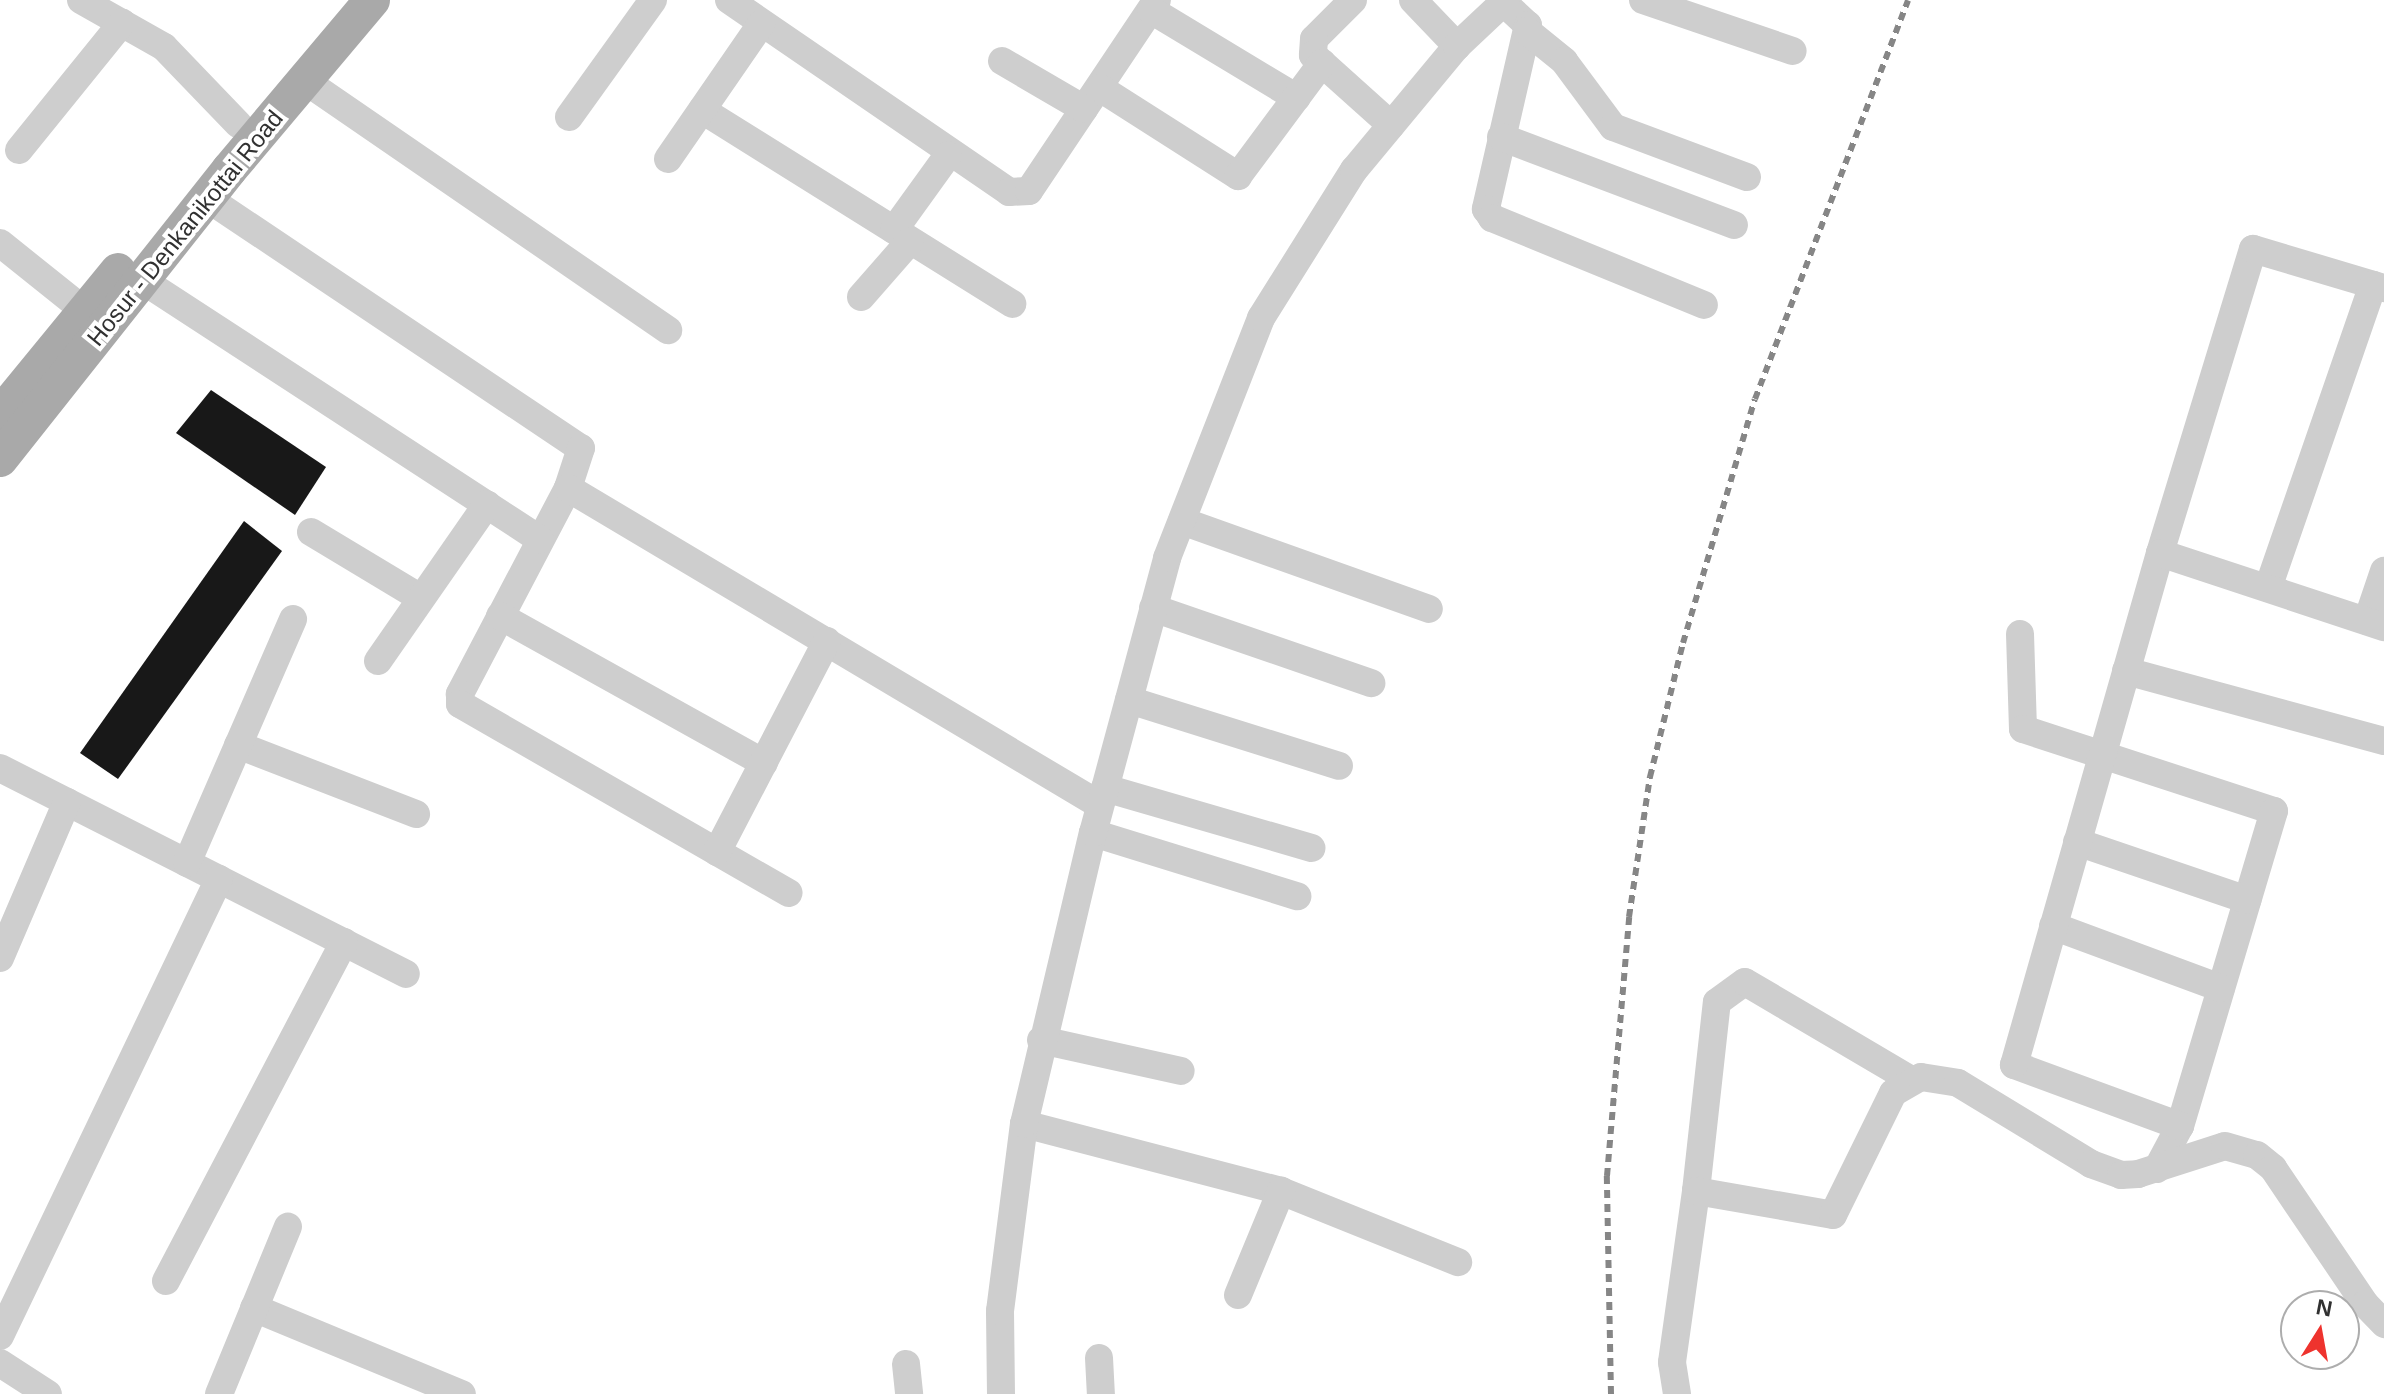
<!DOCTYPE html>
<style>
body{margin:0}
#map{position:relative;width:2384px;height:1394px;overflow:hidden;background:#fff;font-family:Helvetica,sans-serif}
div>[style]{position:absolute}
.building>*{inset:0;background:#181818}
.minor>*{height:28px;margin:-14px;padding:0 14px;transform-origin:14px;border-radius:14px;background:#cecece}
.major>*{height:36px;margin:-18px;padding:0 18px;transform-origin:18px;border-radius:18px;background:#a9a9a9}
.rail>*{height:6px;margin-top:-3px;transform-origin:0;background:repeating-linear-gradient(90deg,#868686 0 8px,transparent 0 14px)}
span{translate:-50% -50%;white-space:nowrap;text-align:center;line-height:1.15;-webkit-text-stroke:8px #fff;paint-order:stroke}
.street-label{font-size:24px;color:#313131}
.north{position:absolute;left:2280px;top:1290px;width:80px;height:80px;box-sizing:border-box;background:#fff;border:2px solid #adadad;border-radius:50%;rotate:11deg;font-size:22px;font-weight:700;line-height:32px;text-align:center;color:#313131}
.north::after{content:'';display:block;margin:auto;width:28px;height:36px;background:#ee332e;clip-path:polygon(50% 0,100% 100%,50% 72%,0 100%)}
</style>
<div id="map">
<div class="building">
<div style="clip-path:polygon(211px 390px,326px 467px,295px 515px,176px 433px)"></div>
<div style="clip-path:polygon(244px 521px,282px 551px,118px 779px,80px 753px)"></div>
</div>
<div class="minor">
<div style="left:81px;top:0;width:95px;rotate:29.5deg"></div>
<div style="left:164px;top:47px;width:107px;rotate:46.1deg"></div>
<div style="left:729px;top:0;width:340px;rotate:34.4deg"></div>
<div style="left:1009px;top:192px;width:20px;rotate:-3deg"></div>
<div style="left:1029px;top:191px;width:230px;rotate:-56.2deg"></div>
<div style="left:1353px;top:0;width:55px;rotate:135deg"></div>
<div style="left:1314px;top:39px;width:16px;rotate:94deg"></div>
<div style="left:1313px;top:55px;width:105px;rotate:41.9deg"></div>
<div style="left:1413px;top:0;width:64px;rotate:46.3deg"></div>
<div style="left:1643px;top:0;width:158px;rotate:18.8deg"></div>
<div style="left:1503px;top:2px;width:34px;rotate:43deg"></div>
<div style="left:1528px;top:25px;width:189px;rotate:102.9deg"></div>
<div style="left:1486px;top:209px;width:11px;rotate:56deg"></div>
<div style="left:1492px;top:218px;width:229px;rotate:22.3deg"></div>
<div style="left:1151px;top:10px;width:170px;rotate:31.1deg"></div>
<div style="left:1527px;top:31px;width:48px;rotate:39deg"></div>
<div style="left:1564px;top:61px;width:82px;rotate:53.4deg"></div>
<div style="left:1613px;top:127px;width:143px;rotate:20.5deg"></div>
<div style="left:1002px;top:61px;width:95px;rotate:30.3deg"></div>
<div style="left:304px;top:80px;width:442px;rotate:34.5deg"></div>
<div style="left:1100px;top:88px;width:164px;rotate:32.5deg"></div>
<div style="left:1238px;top:176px;width:141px;rotate:-53.4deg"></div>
<div style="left:702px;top:110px;width:366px;rotate:32deg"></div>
<div style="left:569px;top:117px;width:144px;rotate:-54.3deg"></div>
<div style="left:1501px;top:137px;width:249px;rotate:20.7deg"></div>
<div style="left:19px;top:150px;width:164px;rotate:-51deg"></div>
<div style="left:668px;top:159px;width:164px;rotate:-55.4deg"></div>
<div style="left:207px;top:198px;width:450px;rotate:33.8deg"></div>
<div style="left:581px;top:448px;width:42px;rotate:108deg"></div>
<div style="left:568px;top:488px;width:233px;rotate:117.7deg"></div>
<div style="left:460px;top:694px;width:10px;rotate:90deg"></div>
<div style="left:460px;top:704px;width:379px;rotate:29.9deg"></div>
<div style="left:894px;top:230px;width:92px;rotate:-54.2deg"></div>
<div style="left:0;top:243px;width:128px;rotate:38.7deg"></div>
<div style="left:142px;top:280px;width:475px;rotate:33.1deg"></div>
<div style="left:861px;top:297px;width:74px;rotate:-48.8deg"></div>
<div style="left:568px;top:488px;width:619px;rotate:30.79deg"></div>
<div style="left:1182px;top:521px;width:262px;rotate:19.6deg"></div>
<div style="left:311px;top:532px;width:128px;rotate:31deg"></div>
<div style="left:2160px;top:553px;width:318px;rotate:-73deg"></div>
<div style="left:2253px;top:249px;width:137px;rotate:16.6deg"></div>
<div style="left:2268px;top:588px;width:321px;rotate:-70.9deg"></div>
<div style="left:1153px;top:608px;width:231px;rotate:19deg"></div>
<div style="left:500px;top:616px;width:302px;rotate:29.1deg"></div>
<div style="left:2367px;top:621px;width:53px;rotate:-71.2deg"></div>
<div style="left:2020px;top:634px;width:95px;rotate:88.2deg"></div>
<div style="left:2023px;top:729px;width:264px;rotate:18.1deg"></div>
<div style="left:2274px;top:811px;width:329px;rotate:106.6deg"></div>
<div style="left:378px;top:661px;width:191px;rotate:-55.2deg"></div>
<div style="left:2126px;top:671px;width:267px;rotate:15.2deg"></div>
<div style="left:1129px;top:700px;width:220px;rotate:17.4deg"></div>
<div style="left:238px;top:745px;width:191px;rotate:21.2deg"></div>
<div style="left:0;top:768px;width:455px;rotate:26.9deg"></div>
<div style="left:1105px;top:788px;width:215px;rotate:16.2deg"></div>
<div style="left:1093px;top:833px;width:214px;rotate:17.2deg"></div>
<div style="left:2077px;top:842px;width:180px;rotate:18.8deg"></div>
<div style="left:717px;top:852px;width:238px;rotate:-62.5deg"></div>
<div style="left:187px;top:863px;width:266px;rotate:-66.5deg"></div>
<div style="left:2053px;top:926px;width:179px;rotate:20.3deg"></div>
<div style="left:0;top:958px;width:170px;rotate:-66.8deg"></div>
<div style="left:1041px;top:1040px;width:143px;rotate:12.5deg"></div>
<div style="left:1024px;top:1124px;width:266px;rotate:14.6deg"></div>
<div style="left:1281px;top:1191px;width:191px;rotate:21.9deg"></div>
<div style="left:2157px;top:1169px;width:49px;rotate:-61.9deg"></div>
<div style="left:2180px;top:1126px;width:177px;rotate:-159.8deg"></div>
<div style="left:2014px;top:1065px;width:532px;rotate:-74.08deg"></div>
<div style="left:2160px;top:553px;width:236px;rotate:18.3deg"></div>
<div style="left:1696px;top:1191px;width:190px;rotate:-83.7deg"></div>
<div style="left:1717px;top:1002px;width:34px;rotate:-36deg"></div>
<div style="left:1745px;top:982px;width:191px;rotate:30.5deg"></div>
<div style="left:166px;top:1281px;width:383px;rotate:-62.3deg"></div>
<div style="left:1238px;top:1295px;width:113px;rotate:-67.5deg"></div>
<div style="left:254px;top:1308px;width:225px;rotate:22.5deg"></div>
<div style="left:0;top:1336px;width:507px;rotate:-64.4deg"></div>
<div style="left:1099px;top:1358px;width:36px;rotate:87deg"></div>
<div style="left:0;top:1363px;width:57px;rotate:32.9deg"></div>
<div style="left:906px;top:1364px;width:30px;rotate:84deg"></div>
<div style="left:219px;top:1394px;width:181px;rotate:-67.6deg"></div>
<div style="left:1001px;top:1394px;width:83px;rotate:-90.7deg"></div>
<div style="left:1000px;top:1311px;width:189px;rotate:-82.7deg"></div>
<div style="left:1024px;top:1124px;width:299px;rotate:-76.7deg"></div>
<div style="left:1093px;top:833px;width:285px;rotate:-74.9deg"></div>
<div style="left:1167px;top:558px;width:258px;rotate:-68.6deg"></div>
<div style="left:1261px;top:318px;width:175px;rotate:-57.9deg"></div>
<div style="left:1354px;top:170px;width:161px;rotate:-50.3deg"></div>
<div style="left:1457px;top:46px;width:67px;rotate:-43.2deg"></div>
<div style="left:1677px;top:1394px;width:32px;rotate:-99deg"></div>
<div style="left:1672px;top:1362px;width:173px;rotate:-82deg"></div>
<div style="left:1696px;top:1191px;width:139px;rotate:9.9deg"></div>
<div style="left:1833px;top:1215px;width:136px;rotate:-63.8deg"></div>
<div style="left:1893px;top:1093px;width:32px;rotate:-30deg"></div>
<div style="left:1921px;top:1077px;width:37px;rotate:9deg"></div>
<div style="left:1958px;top:1083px;width:156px;rotate:31.3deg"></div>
<div style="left:2091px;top:1164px;width:32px;rotate:20deg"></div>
<div style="left:2121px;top:1175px;width:17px;rotate:-3deg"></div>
<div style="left:2138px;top:1174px;width:91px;rotate:-17.8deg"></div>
<div style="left:2225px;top:1146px;width:33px;rotate:16deg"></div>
<div style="left:2257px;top:1155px;width:21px;rotate:39deg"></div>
<div style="left:2273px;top:1168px;width:164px;rotate:55.9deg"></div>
<div style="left:2365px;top:1304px;width:28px;rotate:46deg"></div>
</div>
<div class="major">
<div style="left:0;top:415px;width:186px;rotate:-50.7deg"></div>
<div style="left:0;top:459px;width:369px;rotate:-51.6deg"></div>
<div style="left:229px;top:170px;width:222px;rotate:-49.9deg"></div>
</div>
<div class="rail">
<div style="left:1611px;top:1394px;width:218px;rotate:-91.1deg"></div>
<div style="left:1607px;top:1176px;width:260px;rotate:-85.1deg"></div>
<div style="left:1629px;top:917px;width:142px;rotate:-81.5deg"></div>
<div style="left:1650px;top:777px;width:138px;rotate:-76.2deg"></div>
<div style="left:1683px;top:643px;width:254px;rotate:-73.6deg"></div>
<div style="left:1755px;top:399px;width:427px;rotate:-69deg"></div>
</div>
<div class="street-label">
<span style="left:185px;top:228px;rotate:-51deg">Hosur - Denkanikottai Road</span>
</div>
<div class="north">N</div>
</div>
